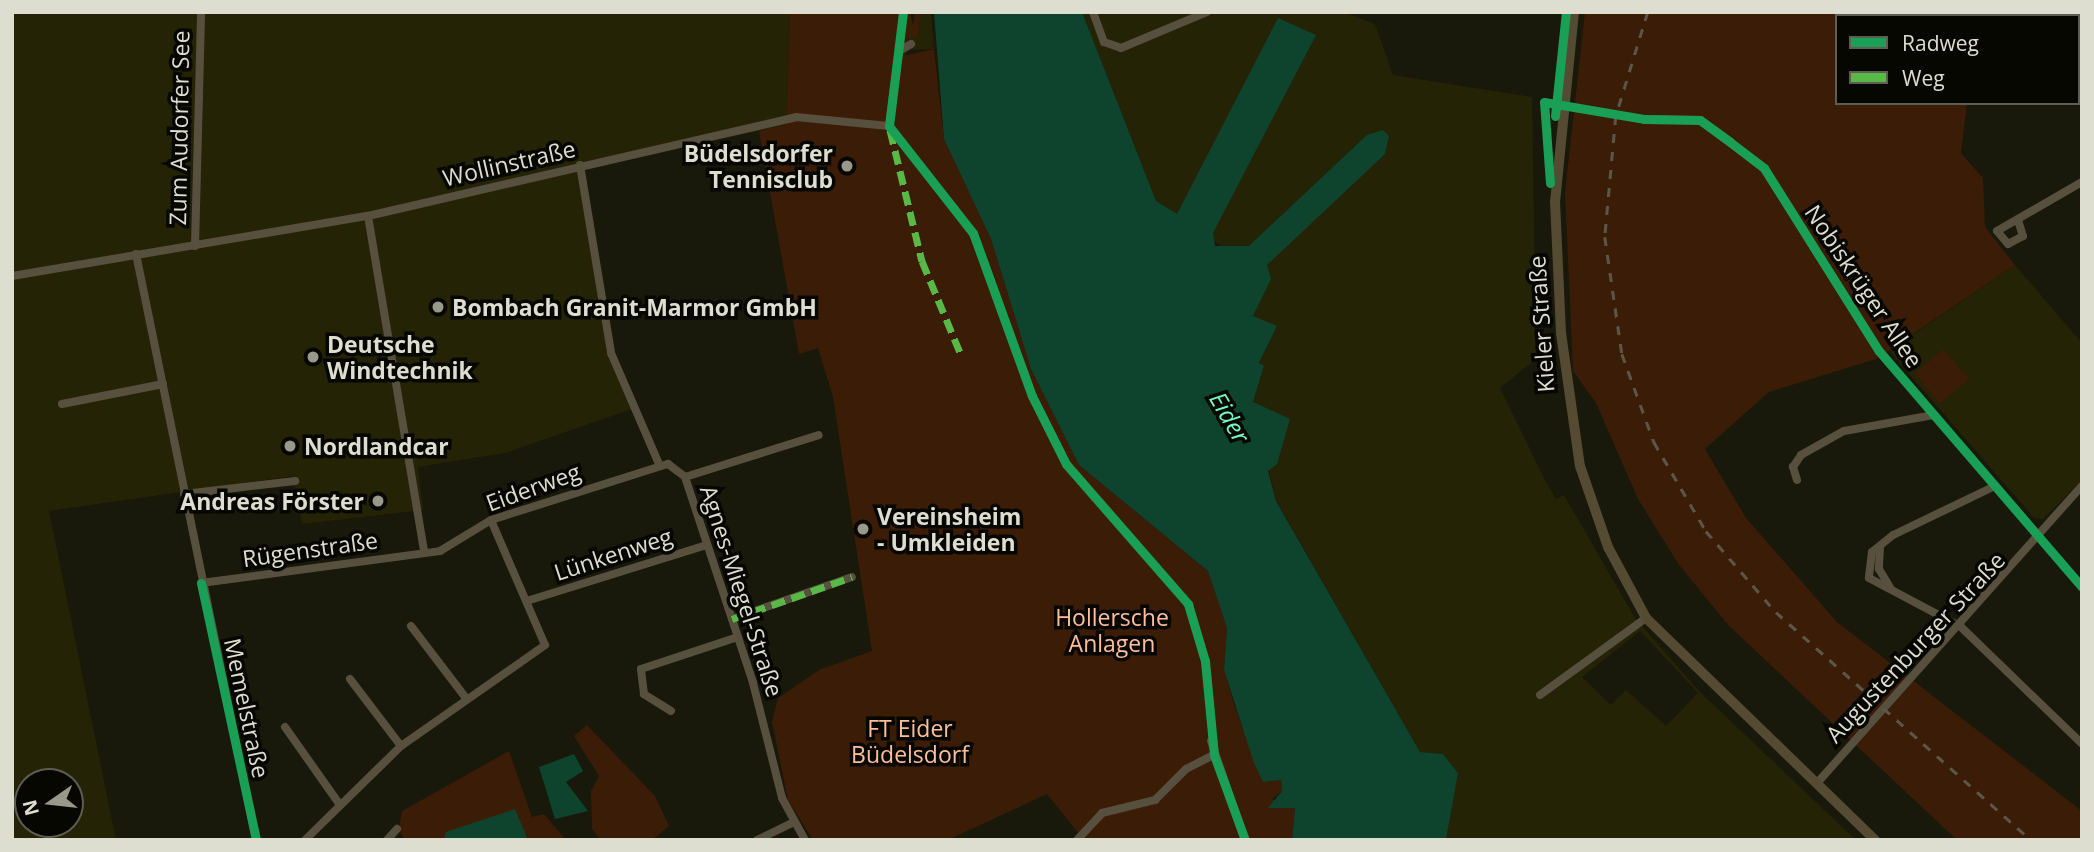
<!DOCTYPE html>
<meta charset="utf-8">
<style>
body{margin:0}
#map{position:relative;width:2094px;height:852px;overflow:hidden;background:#18180b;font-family:"Open Sans",sans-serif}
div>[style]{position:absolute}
.built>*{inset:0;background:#242306}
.green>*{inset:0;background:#3b1c06}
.water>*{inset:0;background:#0e442e}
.minor>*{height:8px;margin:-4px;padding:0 4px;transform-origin:4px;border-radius:4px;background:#58503e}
.major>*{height:10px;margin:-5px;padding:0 5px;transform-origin:5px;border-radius:5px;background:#554a32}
.rail>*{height:2.5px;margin-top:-1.25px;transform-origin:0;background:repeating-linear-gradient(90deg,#5a5648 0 9px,transparent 0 18px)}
.quiet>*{height:7px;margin-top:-3.5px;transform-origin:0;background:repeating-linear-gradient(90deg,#58b947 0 14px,transparent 0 21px)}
.cycleway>*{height:9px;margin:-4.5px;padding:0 4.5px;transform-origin:4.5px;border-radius:4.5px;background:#1a9f57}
.dots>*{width:19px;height:19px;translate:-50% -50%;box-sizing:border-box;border:4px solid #070701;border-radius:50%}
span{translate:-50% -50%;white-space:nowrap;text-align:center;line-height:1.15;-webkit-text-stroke:7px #070701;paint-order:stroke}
.street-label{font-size:23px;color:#deded0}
.poi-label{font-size:23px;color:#deded0;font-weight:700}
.right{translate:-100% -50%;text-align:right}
.left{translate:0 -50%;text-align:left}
.park-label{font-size:23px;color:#febf99}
.water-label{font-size:24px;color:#74fcc1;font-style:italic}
.frame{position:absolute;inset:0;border:14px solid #deded0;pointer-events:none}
.legend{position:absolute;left:1835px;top:14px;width:245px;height:91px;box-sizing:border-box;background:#070701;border:2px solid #5d5d54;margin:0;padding:9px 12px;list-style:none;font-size:21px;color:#deded0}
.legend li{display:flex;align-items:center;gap:14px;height:35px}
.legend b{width:35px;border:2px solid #5d5d54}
.north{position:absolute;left:14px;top:768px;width:70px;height:70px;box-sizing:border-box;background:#070701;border:2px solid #5d5d54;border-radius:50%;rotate:256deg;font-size:19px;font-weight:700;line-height:28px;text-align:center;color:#deded0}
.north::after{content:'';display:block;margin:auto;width:24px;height:32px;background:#99998b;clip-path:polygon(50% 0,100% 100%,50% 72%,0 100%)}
</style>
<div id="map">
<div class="built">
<div style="clip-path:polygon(evenodd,12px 12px,790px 12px,786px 126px,581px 166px,612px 353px,635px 408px,505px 453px,418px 467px,423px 510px,302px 524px,293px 476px,49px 511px,116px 840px,12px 840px,12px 12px,28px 782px,70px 782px,70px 824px,28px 824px,28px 782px)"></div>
<div style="clip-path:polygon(921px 12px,931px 12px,934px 49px,910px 50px,902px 58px,904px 40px,918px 37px)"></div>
<div style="clip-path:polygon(evenodd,1082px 12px,1344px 12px,1375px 24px,1393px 75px,1532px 97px,1536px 359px,1500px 388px,1544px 478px,1556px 499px,1564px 495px,1635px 618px,1699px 691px,1856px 840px,1446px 840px,1458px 773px,1443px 754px,1420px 752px,1276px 500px,1253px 402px,1264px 367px,1259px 364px,1277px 326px,1253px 317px,1268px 278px,1156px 201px,1082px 12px,1640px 631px,1698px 693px,1666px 726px,1626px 690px,1611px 705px,1582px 677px,1640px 631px)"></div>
<div style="clip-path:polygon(2015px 265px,2082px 343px,2081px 481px,2043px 519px,2034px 518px,1889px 351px)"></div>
</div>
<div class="green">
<div style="clip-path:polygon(790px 12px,910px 12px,913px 25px,915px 12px,921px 12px,918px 37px,904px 40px,902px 56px,934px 49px,944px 139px,991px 239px,1031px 369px,1079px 465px,1208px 571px,1227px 628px,1224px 670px,1234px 704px,1263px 782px,1281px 780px,1282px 791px,1272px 799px,1295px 808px,1292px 840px,1084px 840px,1047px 794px,948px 840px,813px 840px,788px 800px,772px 722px,778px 698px,819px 670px,872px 651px,833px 397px,818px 348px,799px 354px,759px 131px,786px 125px)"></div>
<div style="clip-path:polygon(1585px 12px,1946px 12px,1837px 16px,1837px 103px,1967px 103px,1961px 153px,1983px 178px,1985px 227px,2015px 265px,1876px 359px,1769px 392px,1705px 449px,1746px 518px,1837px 622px,2082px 811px,2082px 840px,1957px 840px,1729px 626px,1679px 565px,1638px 499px,1596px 403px,1573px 371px,1565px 192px)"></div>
<div style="clip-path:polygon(1943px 349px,1969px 379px,1940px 404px,1915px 374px)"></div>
<div style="clip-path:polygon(587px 725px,655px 796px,669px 826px,652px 840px,601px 840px,592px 829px,591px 791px,599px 776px,574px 736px)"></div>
<div style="clip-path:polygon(509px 751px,532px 817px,544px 814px,566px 840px,405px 840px,399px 830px,402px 811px)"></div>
</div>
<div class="water">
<div style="clip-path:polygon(934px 12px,1082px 12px,1156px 201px,1177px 214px,1278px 18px,1316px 35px,1213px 233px,1215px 246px,1249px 246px,1367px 135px,1383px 130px,1389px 136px,1385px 154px,1267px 265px,1271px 279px,1253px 316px,1277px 326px,1259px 363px,1264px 366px,1253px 402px,1290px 419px,1277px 464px,1268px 471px,1276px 501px,1420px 752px,1443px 754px,1458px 773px,1446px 840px,1292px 840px,1295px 808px,1268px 808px,1282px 791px,1281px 780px,1263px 782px,1254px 763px,1224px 670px,1227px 628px,1208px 571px,1079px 465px,1031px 369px,991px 239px,944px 139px)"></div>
<div style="clip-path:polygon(574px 754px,583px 771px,566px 782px,588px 811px,555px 819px,539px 767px)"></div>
<div style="clip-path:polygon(515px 809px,528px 840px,444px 839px,446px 832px)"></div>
</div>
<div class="minor">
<div style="left:1093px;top:12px;width:32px;rotate:70deg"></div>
<div style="left:1104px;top:42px;width:18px;rotate:19deg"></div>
<div style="left:1121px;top:48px;width:93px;rotate:-22.7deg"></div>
<div style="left:1644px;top:119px;width:56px;rotate:1deg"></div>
<div style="left:1700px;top:120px;width:80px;rotate:36.9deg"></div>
<div style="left:1764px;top:168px;width:216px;rotate:57.9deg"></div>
<div style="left:1879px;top:351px;width:311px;rotate:49.3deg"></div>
<div style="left:580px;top:165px;width:191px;rotate:80.6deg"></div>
<div style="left:611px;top:353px;width:121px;rotate:66.6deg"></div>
<div style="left:368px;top:216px;width:341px;rotate:80.5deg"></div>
<div style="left:2018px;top:220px;width:17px;rotate:73deg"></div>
<div style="left:2023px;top:236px;width:17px;rotate:152deg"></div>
<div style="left:2008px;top:244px;width:17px;rotate:-130deg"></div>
<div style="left:1997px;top:231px;width:98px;rotate:-30deg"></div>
<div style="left:195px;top:246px;width:234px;rotate:-88.5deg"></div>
<div style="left:136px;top:254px;width:598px;rotate:78.43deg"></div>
<div style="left:12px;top:276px;width:361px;rotate:-9.6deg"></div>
<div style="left:368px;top:216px;width:439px;rotate:-13deg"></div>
<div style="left:796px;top:117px;width:93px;rotate:5.5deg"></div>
<div style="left:889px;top:126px;width:76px;rotate:-82.4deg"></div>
<div style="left:899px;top:51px;width:14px;rotate:-30deg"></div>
<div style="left:62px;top:404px;width:103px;rotate:-11.2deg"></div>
<div style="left:685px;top:477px;width:140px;rotate:-17.4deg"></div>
<div style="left:1797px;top:480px;width:14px;rotate:-107deg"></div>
<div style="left:1793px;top:467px;width:14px;rotate:-56deg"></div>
<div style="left:1801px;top:455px;width:49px;rotate:-29.2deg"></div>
<div style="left:1844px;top:431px;width:91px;rotate:-10.1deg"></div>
<div style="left:1995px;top:486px;width:113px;rotate:154.3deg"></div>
<div style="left:1893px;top:535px;width:27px;rotate:141deg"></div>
<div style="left:1872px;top:552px;width:26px;rotate:97deg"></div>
<div style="left:1869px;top:578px;width:104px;rotate:28deg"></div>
<div style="left:1961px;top:627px;width:168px;rotate:44deg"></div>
<div style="left:184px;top:494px;width:112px;rotate:-6.7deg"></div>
<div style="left:1880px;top:547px;width:22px;rotate:93deg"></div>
<div style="left:1879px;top:569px;width:23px;rotate:59deg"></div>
<div style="left:201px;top:583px;width:241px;rotate:-7.6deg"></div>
<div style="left:440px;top:551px;width:60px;rotate:-31.3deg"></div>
<div style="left:491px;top:520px;width:186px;rotate:-17.6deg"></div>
<div style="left:668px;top:464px;width:21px;rotate:37deg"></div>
<div style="left:685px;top:477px;width:217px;rotate:71.7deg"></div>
<div style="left:753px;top:683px;width:119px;rotate:75.8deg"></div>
<div style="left:782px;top:798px;width:48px;rotate:61.3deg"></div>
<div style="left:530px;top:600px;width:185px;rotate:-17.3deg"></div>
<div style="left:732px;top:619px;width:127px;rotate:-19.3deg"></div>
<div style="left:411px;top:626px;width:89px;rotate:52.7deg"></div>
<div style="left:350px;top:679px;width:84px;rotate:52.7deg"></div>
<div style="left:1540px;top:695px;width:131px;rotate:-36deg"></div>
<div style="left:671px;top:711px;width:32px;rotate:-148deg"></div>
<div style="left:644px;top:694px;width:25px;rotate:-97deg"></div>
<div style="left:641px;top:669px;width:102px;rotate:-18.3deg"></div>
<div style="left:285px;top:727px;width:95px;rotate:54.8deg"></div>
<div style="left:1211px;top:741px;width:105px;rotate:71deg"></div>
<div style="left:1818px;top:782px;width:397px;rotate:-48.3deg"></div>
<div style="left:305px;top:840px;width:134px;rotate:-44.4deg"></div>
<div style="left:401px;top:746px;width:176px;rotate:-35deg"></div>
<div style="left:545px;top:645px;width:136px;rotate:-113.4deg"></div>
<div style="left:387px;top:840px;width:15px;rotate:-48deg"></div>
<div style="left:757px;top:840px;width:41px;rotate:-25.9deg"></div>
<div style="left:1077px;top:840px;width:37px;rotate:-47deg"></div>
<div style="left:1102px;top:813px;width:55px;rotate:-13.8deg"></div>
<div style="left:1155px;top:800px;width:44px;rotate:-45deg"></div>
<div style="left:1186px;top:769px;width:31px;rotate:-27deg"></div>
</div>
<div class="major">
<div style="left:1574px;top:12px;width:190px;rotate:95.7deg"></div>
<div style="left:1555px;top:201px;width:132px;rotate:87.4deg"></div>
<div style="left:1561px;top:333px;width:134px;rotate:81.9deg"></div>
<div style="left:1580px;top:466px;width:86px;rotate:70.9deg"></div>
<div style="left:1608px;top:547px;width:81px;rotate:61.8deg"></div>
<div style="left:1646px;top:618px;width:319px;rotate:44.1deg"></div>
</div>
<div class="rail">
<div style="left:1648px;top:12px;width:109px;rotate:107.1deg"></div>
<div style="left:1616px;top:116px;width:121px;rotate:95.2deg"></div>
<div style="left:1605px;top:237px;width:118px;rotate:81.7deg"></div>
<div style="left:1622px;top:354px;width:94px;rotate:70deg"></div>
<div style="left:1654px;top:442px;width:103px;rotate:59.7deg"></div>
<div style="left:1706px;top:531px;width:107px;rotate:49.2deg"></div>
<div style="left:1776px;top:612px;width:342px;rotate:41.8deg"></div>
</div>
<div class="quiet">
<div style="left:890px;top:130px;width:135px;rotate:76.3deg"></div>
<div style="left:922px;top:261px;width:104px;rotate:67.4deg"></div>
<div style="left:732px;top:619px;width:127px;rotate:-19.3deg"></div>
</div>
<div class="cycleway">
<div style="left:903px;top:12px;width:115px;rotate:97deg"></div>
<div style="left:889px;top:126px;width:136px;rotate:51.9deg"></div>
<div style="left:973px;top:233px;width:173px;rotate:70.1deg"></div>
<div style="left:1032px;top:396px;width:76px;rotate:63.4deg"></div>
<div style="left:1066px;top:464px;width:186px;rotate:48.9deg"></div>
<div style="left:1188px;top:604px;width:59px;rotate:73.4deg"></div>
<div style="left:1205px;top:661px;width:94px;rotate:84.5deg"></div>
<div style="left:1214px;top:755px;width:90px;rotate:70deg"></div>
<div style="left:1555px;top:116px;width:105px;rotate:-84deg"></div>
<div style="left:1550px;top:183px;width:81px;rotate:-94.2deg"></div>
<div style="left:1544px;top:102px;width:101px;rotate:9.6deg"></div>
<div style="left:1644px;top:119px;width:56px;rotate:1deg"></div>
<div style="left:1700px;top:120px;width:37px;rotate:36deg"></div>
<div style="left:1730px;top:142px;width:43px;rotate:37.4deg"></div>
<div style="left:1764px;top:168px;width:216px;rotate:57.9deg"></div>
<div style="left:1879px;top:351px;width:311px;rotate:49.3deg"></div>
<div style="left:201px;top:583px;width:263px;rotate:77.9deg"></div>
</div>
<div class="dots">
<div style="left:847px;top:166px;background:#99998b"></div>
<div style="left:438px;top:307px;background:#99998b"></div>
<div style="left:313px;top:357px;background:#99998b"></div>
<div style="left:290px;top:446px;background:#99998b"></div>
<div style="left:378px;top:501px;background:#99998b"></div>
<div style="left:863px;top:529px;background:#99998b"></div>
</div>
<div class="street-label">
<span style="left:179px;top:128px;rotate:-89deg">Zum Audorfer See</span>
<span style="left:509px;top:163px;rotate:-13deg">Wollinstraße</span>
<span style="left:1864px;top:286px;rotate:56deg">Nobiskrüger Allee</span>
<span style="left:1541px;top:324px;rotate:-94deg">Kieler Straße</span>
<span style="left:533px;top:487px;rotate:-20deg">Eiderweg</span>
<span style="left:310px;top:549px;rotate:-8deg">Rügenstraße</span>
<span style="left:613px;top:554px;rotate:-18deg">Lünkenweg</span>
<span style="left:742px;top:591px;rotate:72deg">Agnes-Miegel-Straße</span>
<span style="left:1915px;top:647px;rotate:-47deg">Augustenburger Straße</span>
<span style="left:247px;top:708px;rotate:78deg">Memelstraße</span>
</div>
<div class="poi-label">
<span class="right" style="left:833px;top:166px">Büdelsdorfer<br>Tennisclub</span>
<span class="left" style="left:452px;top:307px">Bombach Granit-Marmor GmbH</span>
<span class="left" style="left:327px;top:357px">Deutsche<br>Windtechnik</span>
<span class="left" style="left:304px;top:446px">Nordlandcar</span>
<span class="right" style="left:364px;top:501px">Andreas Förster</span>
<span class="left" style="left:877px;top:529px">Vereinsheim<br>- Umkleiden</span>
</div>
<div class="park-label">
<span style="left:1112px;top:630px">Hollersche<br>Anlagen</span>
<span style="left:910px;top:741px">FT Eider<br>Büdelsdorf</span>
</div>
<div class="water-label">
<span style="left:1230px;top:417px;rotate:60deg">Eider</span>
</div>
<div class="frame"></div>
<ul class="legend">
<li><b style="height:9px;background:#1a9f57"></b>Radweg</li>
<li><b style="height:9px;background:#58b947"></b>Weg</li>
</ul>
<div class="north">N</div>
</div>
